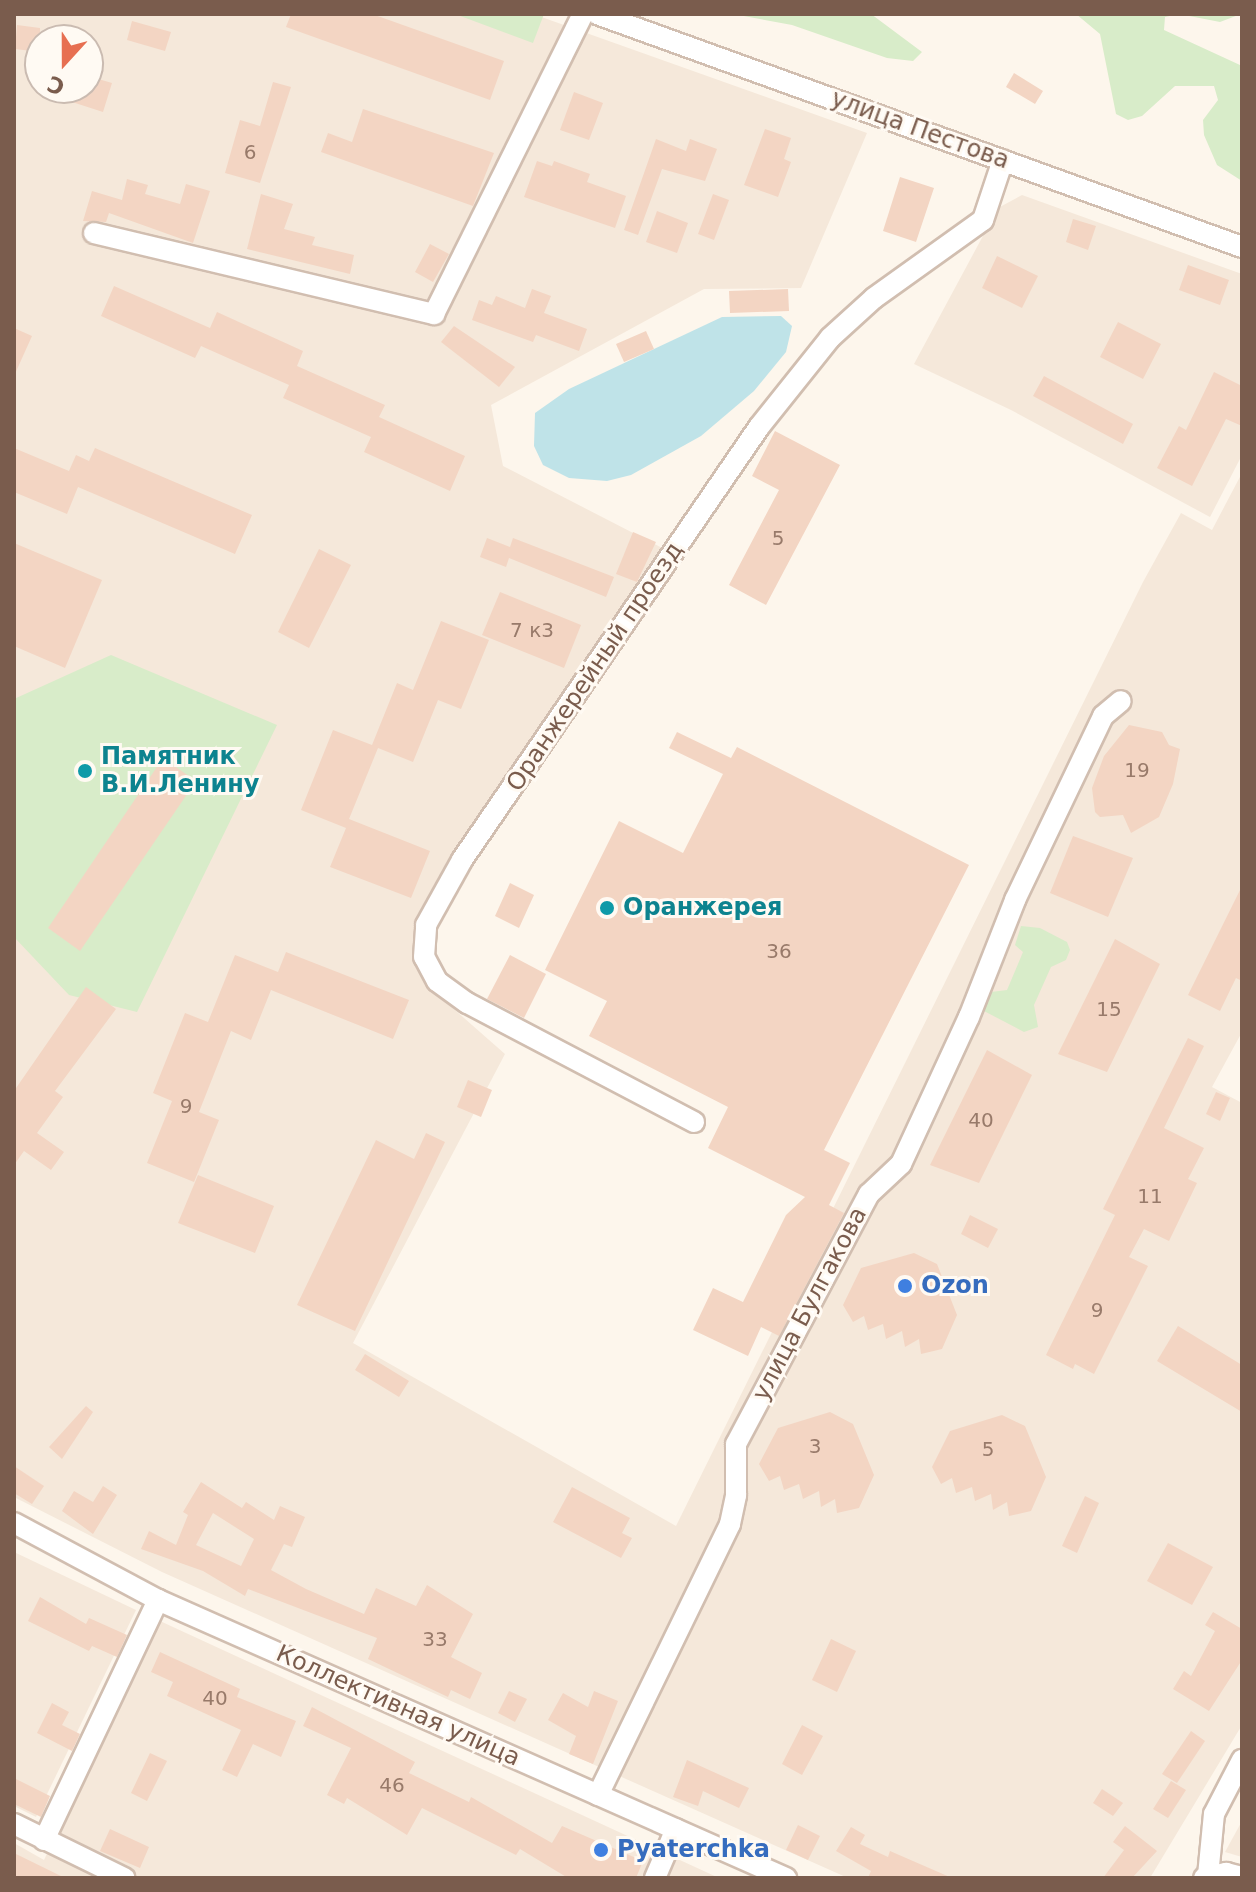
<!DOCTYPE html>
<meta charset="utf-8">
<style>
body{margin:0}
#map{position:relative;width:1256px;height:1892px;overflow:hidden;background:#fdf6ec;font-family:"DejaVu Sans",sans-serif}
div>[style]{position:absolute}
.residential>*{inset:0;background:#f5e8da}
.green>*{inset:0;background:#d8ecc9}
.water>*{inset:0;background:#bfe3e8}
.building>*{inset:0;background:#f3d5c3}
.roads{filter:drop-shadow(2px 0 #d1beb0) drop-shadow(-2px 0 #d1beb0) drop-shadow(0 2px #d1beb0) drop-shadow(0 -2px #d1beb0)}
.minor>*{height:20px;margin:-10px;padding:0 10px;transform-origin:10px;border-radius:10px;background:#fff}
.dots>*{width:22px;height:22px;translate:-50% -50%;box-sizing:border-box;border:4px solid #fffaf3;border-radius:50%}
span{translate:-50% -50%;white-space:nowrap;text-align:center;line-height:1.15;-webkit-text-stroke:6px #fffaf3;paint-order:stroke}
.number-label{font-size:20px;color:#987a6a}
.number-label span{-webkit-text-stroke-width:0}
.street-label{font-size:24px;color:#7a5c4d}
.culture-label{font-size:24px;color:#0d838f;font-weight:700}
.left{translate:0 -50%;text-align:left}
.shop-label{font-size:24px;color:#366cbe;font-weight:700}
.frame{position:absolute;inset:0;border:16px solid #7a5c4d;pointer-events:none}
.north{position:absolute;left:24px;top:24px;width:80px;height:80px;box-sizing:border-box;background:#fffaf3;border:2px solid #cabbb1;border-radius:50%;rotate:201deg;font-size:22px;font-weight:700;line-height:32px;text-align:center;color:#7a5c4d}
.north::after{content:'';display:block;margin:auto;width:28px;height:36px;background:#e76f51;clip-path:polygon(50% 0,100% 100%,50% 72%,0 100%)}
</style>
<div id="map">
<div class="residential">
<div style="clip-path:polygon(evenodd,14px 14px,533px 14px,867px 133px,801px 288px,704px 289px,491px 405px,503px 466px,672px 553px,434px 927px,439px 996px,505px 1054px,353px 1343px,676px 1526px,1143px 582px,1181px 513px,1212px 530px,1242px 473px,1242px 1032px,1212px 1087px,1242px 1103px,1242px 1725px,1150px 1878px,848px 1878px,162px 1572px,14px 1497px,14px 14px,40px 40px,88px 40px,88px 88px,40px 88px,40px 40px)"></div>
<div style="clip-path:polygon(1022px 195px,1242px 274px,1242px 455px,1210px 517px,1011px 410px,914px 364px,998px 208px)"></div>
<div style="clip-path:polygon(14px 1552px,136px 1610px,36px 1817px,14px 1806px)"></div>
<div style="clip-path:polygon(160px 1621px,719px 1878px,14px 1878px,14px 1843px,44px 1860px)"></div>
<div style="clip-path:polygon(1242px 1821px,1242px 1857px,1225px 1852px)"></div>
</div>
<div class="green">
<div style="clip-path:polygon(455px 14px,544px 14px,533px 43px)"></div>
<div style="clip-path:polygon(733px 14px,871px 14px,922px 52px,913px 61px,887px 58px,792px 25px)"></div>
<div style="clip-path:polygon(1076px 14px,1179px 14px,1165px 17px,1164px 30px,1240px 65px,1242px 181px,1217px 165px,1204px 135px,1203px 120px,1218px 100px,1214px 86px,1175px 86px,1142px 116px,1128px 120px,1116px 114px,1100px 34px)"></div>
<div style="clip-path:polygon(1179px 14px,1241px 14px,1220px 22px)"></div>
<div style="clip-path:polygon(111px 655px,277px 725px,137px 1012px,69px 995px,14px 937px,14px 699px)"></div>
<div style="clip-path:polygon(1021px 926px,1040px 928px,1067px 942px,1070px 950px,1066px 960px,1051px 967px,1034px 1005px,1038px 1027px,1024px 1032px,984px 1011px,991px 992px,1007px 990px,1023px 952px,1015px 945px)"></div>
</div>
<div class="water">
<div style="clip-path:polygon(781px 316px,792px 326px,786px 352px,754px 391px,701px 436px,631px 475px,607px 481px,569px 478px,543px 465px,534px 446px,535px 413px,569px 389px,722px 317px)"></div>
</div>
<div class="building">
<div style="clip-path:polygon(291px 14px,372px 14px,504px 61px,490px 100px,286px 27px)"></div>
<div style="clip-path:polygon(132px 21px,171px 32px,165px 51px,127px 40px)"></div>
<div style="clip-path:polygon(17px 25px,40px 28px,40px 52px,15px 49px)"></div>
<div style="clip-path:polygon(1014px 73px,1043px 91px,1035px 104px,1006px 87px)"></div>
<div style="clip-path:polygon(88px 76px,112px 83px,103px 112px,69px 101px,73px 88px,88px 88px)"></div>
<div style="clip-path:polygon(273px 82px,291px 87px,260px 183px,225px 173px,240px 120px,260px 126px)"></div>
<div style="clip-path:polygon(574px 92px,603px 103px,589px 140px,560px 130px)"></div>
<div style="clip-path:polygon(363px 109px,494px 153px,473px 206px,321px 152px,328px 133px,352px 142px)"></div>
<div style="clip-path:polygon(765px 129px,791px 138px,784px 159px,791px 162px,778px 197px,744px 185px)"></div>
<div style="clip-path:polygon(656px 139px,686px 151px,690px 139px,717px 149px,705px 181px,662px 169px,638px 235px,624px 230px)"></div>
<div style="clip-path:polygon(537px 161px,552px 166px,554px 161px,590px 174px,587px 182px,626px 196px,615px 228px,524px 197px)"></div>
<div style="clip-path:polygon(900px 177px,934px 188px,916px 242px,883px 231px)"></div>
<div style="clip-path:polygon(127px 179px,148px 185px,145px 194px,180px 204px,186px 184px,210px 191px,193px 243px,109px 213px,106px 222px,83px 221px,92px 191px,122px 200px)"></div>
<div style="clip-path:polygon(261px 194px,293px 204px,284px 229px,315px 237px,312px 245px,354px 255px,350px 274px,247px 249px)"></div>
<div style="clip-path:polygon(713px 194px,729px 200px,714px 240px,698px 234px)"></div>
<div style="clip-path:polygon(657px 211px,688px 223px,677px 253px,646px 242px)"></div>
<div style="clip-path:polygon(1073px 219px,1096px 226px,1088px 250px,1066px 242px)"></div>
<div style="clip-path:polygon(430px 244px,449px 254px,433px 282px,415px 272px)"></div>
<div style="clip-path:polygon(997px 256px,1038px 276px,1022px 308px,982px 288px)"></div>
<div style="clip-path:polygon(1188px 265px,1229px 280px,1220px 305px,1179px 290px)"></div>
<div style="clip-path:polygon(114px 286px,210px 328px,217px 312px,303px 351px,297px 366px,385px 405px,379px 417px,465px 456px,450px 491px,364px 452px,371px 437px,283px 398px,289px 385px,201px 346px,195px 358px,101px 316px)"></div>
<div style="clip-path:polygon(532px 289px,551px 296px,544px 313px,587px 329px,579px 351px,536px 335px,533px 342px,472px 320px,479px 300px,492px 305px,496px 296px,525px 308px)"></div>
<div style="clip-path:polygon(788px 289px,789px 311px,730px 313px,729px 291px)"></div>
<div style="clip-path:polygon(1118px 322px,1161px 344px,1143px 379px,1100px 357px)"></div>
<div style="clip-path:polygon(454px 326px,515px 367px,499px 387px,441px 342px)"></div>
<div style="clip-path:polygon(14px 328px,32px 336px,14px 376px)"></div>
<div style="clip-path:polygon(646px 331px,654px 349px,624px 362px,616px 344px)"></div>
<div style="clip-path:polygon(1214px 372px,1242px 386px,1242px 426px,1226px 419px,1192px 486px,1157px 468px,1179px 426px,1186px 430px)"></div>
<div style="clip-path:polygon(1044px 376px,1133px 424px,1123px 444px,1033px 396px)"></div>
<div style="clip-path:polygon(775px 431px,840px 465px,766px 605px,729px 585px,779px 490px,752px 476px)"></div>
<div style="clip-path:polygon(14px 448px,69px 471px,76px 455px,89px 461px,95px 448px,252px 515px,235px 554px,78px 487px,67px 514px,14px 492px)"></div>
<div style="clip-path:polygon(633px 532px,656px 542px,637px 582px,616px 574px)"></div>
<div style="clip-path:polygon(487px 538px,510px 547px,513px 538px,614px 577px,606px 597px,509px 558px,506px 567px,480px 557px)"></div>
<div style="clip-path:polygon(14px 543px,102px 580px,65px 668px,14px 646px)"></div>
<div style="clip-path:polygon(319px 549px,351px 565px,309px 648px,278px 632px)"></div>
<div style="clip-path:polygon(500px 592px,581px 625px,564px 668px,482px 635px)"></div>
<div style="clip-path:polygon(441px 621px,489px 640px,461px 709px,438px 700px,413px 762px,378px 748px,349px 819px,430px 851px,411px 898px,330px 867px,346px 828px,301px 810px,333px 730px,372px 745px,397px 683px,413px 690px)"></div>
<div style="clip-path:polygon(1129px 725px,1162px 732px,1169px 745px,1180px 749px,1173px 784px,1159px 817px,1131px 833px,1123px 815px,1100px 817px,1095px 812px,1092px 788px,1104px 756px)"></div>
<div style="clip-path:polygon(677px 732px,731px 758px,737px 747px,969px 865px,824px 1150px,850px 1163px,829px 1205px,844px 1213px,779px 1336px,761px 1327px,748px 1356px,693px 1330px,713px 1288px,743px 1302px,786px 1215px,805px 1197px,708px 1148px,728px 1107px,589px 1036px,607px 1001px,545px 970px,619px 821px,683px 853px,723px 774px,669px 748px)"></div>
<div style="clip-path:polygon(163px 758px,196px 781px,80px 951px,48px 928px)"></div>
<div style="clip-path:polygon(1073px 836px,1133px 858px,1108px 917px,1050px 893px)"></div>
<div style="clip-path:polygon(510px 883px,534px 895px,519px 928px,495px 916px)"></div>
<div style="clip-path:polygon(1242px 886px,1242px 981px,1236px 978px,1220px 1011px,1188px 995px)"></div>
<div style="clip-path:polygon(1115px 939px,1160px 964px,1107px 1072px,1058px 1054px)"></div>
<div style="clip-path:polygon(286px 952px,409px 1000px,393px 1039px,271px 990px,251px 1040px,231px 1031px,199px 1112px,219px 1120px,194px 1182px,147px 1163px,172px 1101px,153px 1093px,185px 1013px,208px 1022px,235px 955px,278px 972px)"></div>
<div style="clip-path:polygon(510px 955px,546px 974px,524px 1018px,487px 999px)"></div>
<div style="clip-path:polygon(86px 987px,116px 1009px,55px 1091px,63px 1097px,37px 1133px,64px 1152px,51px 1170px,24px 1151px,14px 1165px,14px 1091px)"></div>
<div style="clip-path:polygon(1188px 1038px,1204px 1046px,1164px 1128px,1204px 1148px,1188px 1179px,1197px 1183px,1169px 1241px,1144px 1229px,1129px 1257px,1148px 1266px,1094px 1374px,1075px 1364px,1073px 1369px,1046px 1355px,1115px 1215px,1103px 1209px)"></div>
<div style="clip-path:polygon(987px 1050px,1032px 1075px,979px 1183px,930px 1165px)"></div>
<div style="clip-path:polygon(468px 1080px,492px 1090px,481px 1117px,457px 1107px)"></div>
<div style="clip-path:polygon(1216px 1092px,1230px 1098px,1220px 1121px,1206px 1114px)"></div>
<div style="clip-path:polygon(426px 1133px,445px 1142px,355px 1331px,297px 1305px,376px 1140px,414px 1159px)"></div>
<div style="clip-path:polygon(198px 1175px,274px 1206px,255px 1253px,178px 1223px)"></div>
<div style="clip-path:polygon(970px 1215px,998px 1229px,988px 1248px,961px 1234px)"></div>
<div style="clip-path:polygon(914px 1253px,937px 1264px,957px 1315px,942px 1349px,921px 1354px,919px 1339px,905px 1347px,902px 1331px,886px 1339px,883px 1324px,868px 1330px,864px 1316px,853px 1322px,843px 1305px,861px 1268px)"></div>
<div style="clip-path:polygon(1178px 1326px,1242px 1365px,1242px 1412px,1157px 1361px)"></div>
<div style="clip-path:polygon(365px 1354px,409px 1381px,399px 1397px,355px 1370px)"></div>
<div style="clip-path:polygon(86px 1406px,93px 1412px,62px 1459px,49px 1447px)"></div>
<div style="clip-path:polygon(830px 1412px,853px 1424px,874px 1475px,859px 1508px,837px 1513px,835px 1499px,821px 1507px,819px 1491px,803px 1499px,799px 1484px,784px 1490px,780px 1476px,769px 1481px,759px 1464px,778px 1428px)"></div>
<div style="clip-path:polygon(1002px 1415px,1025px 1426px,1046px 1477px,1031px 1511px,1009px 1516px,1007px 1502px,993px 1510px,991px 1494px,975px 1501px,972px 1487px,956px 1493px,952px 1478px,941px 1484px,932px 1467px,950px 1431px)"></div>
<div style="clip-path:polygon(14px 1466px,44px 1486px,32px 1504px,14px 1493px)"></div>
<div style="clip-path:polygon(evenodd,201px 1482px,242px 1508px,246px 1502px,274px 1520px,280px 1506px,305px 1517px,292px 1547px,284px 1544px,271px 1570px,306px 1589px,364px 1614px,376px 1588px,416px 1606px,427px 1585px,473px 1614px,451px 1657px,482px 1673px,470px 1699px,451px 1690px,448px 1697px,368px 1659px,377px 1638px,248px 1589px,245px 1596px,203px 1571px,141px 1549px,149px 1531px,176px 1545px,188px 1515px,183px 1512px,201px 1482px,213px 1513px,254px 1539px,241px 1566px,196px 1545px,213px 1513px)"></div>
<div style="clip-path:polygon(103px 1486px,117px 1495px,93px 1534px,62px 1511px,74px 1491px,93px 1502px)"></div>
<div style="clip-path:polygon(572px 1487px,630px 1518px,622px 1533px,632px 1538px,621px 1558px,553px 1522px)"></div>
<div style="clip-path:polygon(1085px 1496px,1099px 1503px,1077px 1553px,1062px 1546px)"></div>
<div style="clip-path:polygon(1168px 1543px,1213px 1567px,1192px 1605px,1147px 1581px)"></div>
<div style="clip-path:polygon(40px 1597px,86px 1624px,89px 1618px,127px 1635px,117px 1657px,92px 1646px,89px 1651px,28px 1621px)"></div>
<div style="clip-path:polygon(1213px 1612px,1242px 1629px,1242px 1660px,1209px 1711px,1173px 1689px,1184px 1671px,1191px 1676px,1215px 1631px,1205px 1625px)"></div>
<div style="clip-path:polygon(831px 1639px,856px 1651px,837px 1692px,812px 1680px)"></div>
<div style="clip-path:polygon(160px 1652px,240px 1689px,237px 1697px,296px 1721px,281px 1757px,253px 1744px,237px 1777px,222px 1770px,241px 1730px,167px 1696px,173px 1682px,151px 1672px)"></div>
<div style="clip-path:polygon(509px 1691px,527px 1699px,515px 1722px,498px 1713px)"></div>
<div style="clip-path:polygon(594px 1691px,618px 1701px,593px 1764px,569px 1754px,576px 1736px,548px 1720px,563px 1693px,588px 1707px)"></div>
<div style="clip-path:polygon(52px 1703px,69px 1712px,62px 1725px,80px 1734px,72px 1751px,37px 1733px)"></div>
<div style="clip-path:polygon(312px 1707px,415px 1762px,409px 1773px,469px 1802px,471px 1797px,552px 1843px,562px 1826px,643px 1861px,636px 1878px,568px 1878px,520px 1849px,516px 1855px,422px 1808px,407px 1835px,347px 1798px,344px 1804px,327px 1795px,351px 1748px,303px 1726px)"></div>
<div style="clip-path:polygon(802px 1725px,823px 1736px,802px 1775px,782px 1764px)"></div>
<div style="clip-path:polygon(1191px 1731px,1205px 1741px,1177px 1783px,1162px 1774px)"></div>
<div style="clip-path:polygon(150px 1753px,167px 1761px,147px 1801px,131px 1793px)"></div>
<div style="clip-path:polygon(687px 1760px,749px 1788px,739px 1808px,703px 1791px,698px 1806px,673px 1797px)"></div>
<div style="clip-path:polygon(14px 1778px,50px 1796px,41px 1817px,14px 1804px)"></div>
<div style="clip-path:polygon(1171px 1781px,1186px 1790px,1168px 1818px,1153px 1809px)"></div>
<div style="clip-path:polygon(1102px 1789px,1123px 1803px,1113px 1816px,1093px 1803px)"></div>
<div style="clip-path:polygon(798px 1825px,820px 1836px,808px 1860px,786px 1850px)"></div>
<div style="clip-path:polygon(1125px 1826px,1157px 1851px,1132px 1878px,1103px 1878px,1124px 1850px,1113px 1842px)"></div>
<div style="clip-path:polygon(851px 1827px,865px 1835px,860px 1844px,888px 1857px,890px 1851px,952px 1878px,868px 1878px,871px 1871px,836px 1851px)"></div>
<div style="clip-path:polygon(110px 1829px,149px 1847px,140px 1868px,100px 1851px)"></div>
<div style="clip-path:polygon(14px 1853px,65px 1878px,14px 1878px)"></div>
</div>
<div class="roads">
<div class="minor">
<div style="left:597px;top:14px;width:686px;rotate:19.86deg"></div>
<div style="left:94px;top:233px;width:350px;rotate:13.4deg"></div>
<div style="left:434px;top:314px;width:335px;rotate:-63.6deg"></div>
<div style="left:694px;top:1122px;width:256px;rotate:-152.3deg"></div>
<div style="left:467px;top:1003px;width:37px;rotate:-144deg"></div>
<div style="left:437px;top:981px;width:27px;rotate:-118deg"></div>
<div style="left:424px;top:957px;width:32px;rotate:-86deg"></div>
<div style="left:426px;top:925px;width:74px;rotate:-61deg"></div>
<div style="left:462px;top:860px;width:525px;rotate:-55.55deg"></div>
<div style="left:759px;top:427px;width:114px;rotate:-51.4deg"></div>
<div style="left:830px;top:338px;width:59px;rotate:-42.3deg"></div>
<div style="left:874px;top:298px;width:134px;rotate:-35.6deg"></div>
<div style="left:983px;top:220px;width:63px;rotate:-71.6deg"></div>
<div style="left:14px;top:1523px;width:163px;rotate:28.1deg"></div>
<div style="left:158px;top:1600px;width:687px;rotate:23.88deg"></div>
<div style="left:598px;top:1795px;width:301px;rotate:-64deg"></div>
<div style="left:730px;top:1524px;width:30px;rotate:-78deg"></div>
<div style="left:736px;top:1495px;width:51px;rotate:-90deg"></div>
<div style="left:736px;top:1444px;width:283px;rotate:-62deg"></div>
<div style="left:869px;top:1194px;width:44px;rotate:-43.2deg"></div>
<div style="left:901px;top:1164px;width:162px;rotate:-65.2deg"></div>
<div style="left:969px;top:1017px;width:126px;rotate:-68.5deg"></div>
<div style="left:1015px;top:900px;width:204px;rotate:-64.4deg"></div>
<div style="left:1103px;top:716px;width:23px;rotate:-40deg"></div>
<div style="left:14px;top:1824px;width:123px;rotate:26.1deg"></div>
<div style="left:44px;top:1840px;width:266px;rotate:-64.6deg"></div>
<div style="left:1208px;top:1876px;width:62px;rotate:-84.5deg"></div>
<div style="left:1214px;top:1814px;width:61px;rotate:-62.6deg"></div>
<div style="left:655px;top:1878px;width:53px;rotate:-66.8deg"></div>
<div style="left:1204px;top:1878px;width:23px;rotate:-13deg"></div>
<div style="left:1226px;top:1873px;width:16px;rotate:14deg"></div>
</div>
</div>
<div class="dots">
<div style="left:85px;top:771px;background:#0f9aa8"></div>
<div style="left:607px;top:908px;background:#0f9aa8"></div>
<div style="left:905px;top:1286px;background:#3f7fe0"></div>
<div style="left:601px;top:1850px;background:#3f7fe0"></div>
</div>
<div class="number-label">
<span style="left:250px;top:152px">6</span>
<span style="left:778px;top:538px">5</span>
<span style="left:532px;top:630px">7 к3</span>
<span style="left:1137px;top:770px">19</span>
<span style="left:779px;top:951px">36</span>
<span style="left:1109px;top:1009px">15</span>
<span style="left:186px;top:1106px">9</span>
<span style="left:981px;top:1120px">40</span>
<span style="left:1150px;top:1196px">11</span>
<span style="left:1097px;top:1310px">9</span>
<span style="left:815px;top:1446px">3</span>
<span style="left:988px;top:1449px">5</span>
<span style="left:435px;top:1639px">33</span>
<span style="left:215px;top:1698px">40</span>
<span style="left:392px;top:1785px">46</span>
</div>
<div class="street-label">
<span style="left:920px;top:130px;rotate:20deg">улица Пестова</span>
<span style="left:595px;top:667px;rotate:-56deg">Оранжерейный проезд</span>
<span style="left:810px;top:1304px;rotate:-62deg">улица Булгакова</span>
<span style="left:398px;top:1706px;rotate:24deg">Коллективная улица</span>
</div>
<div class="culture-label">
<span class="left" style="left:101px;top:771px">Памятник<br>В.И.Ленину</span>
<span class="left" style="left:623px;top:908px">Оранжерея</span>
</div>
<div class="shop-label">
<span class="left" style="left:921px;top:1286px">Ozon</span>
<span class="left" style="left:617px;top:1850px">Pyaterchka</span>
</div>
<div class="frame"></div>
<div class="north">С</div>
</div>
